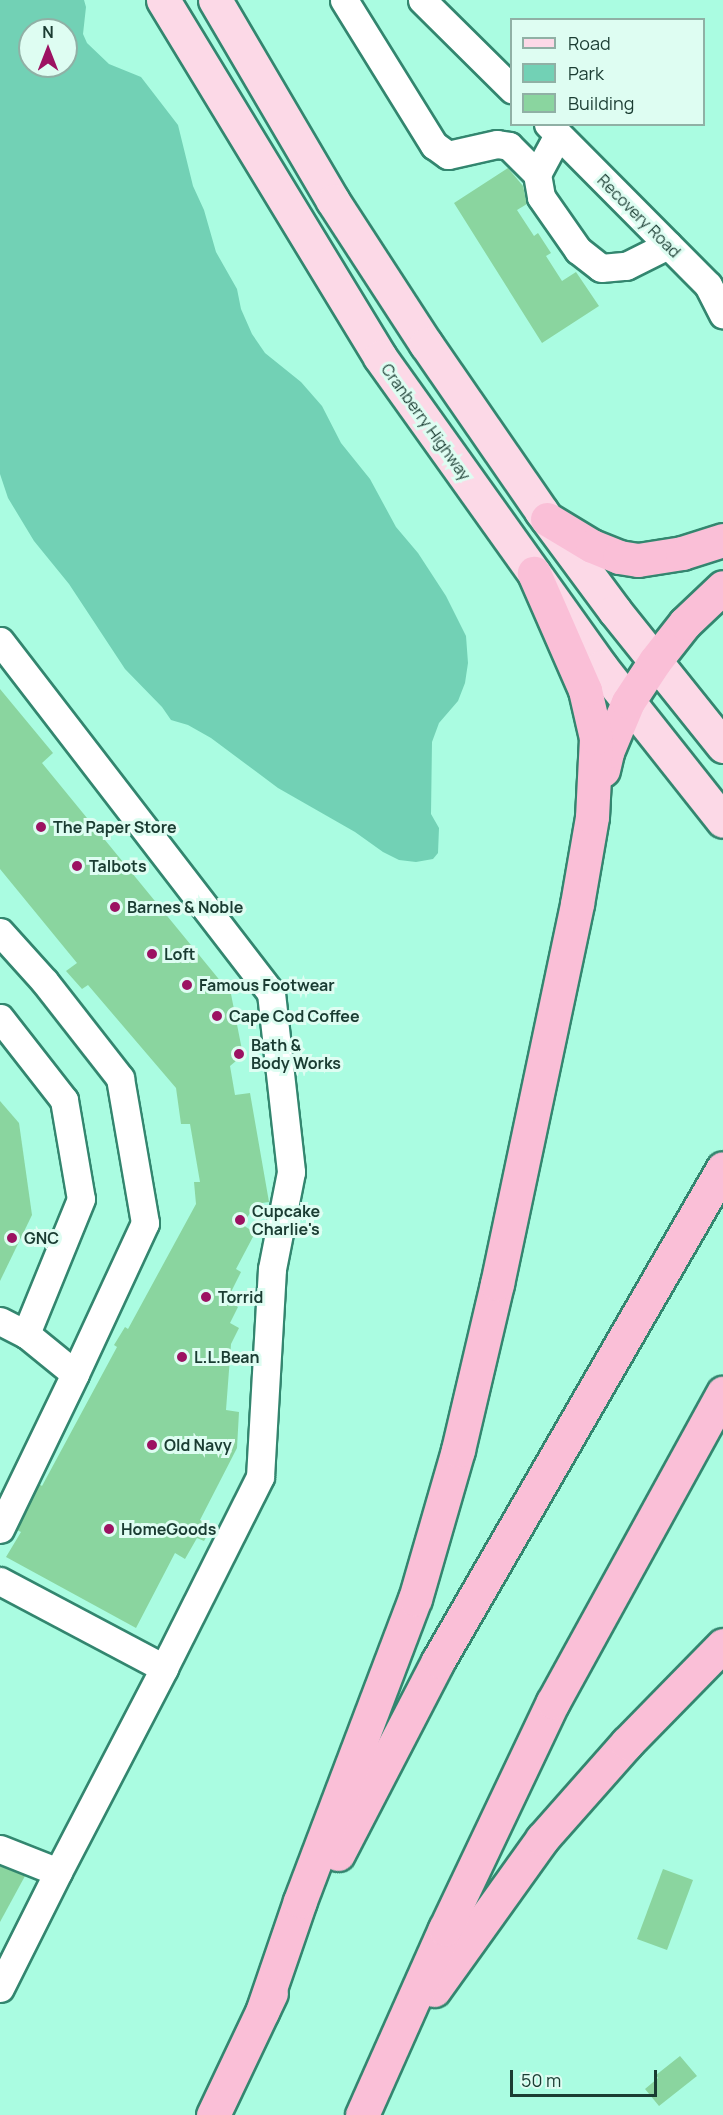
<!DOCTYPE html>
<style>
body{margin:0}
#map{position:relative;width:723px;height:2115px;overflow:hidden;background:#aafce1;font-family:Manrope,sans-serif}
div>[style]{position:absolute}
.green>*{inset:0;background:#72d1b5}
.building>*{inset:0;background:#8ad59f}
.roads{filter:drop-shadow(2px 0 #33866f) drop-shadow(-2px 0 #33866f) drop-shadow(0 2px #33866f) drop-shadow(0 -2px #33866f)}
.minor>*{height:27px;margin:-13.5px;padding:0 13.5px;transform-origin:13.5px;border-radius:13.5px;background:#fff}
.major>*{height:33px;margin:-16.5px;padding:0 16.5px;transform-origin:16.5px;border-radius:16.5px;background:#fcd9e7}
.highway>*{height:33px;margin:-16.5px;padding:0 16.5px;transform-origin:16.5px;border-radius:16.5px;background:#fabfd7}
.dots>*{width:16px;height:16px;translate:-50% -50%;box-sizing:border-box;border:3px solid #defdf2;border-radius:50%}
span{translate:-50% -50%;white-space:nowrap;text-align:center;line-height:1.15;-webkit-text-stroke:6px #defdf2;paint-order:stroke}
.street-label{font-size:16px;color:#1a3c32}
.poi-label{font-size:16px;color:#1a3c32;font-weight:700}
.left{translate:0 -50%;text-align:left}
.legend{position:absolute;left:510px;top:18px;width:195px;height:108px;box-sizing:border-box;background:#defdf2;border:2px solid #90b0a5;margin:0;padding:8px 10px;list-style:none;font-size:18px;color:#1a3c32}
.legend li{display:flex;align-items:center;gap:12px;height:30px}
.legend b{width:30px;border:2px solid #90b0a5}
.north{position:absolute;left:18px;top:18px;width:60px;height:60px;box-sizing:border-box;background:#defdf2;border:2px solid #90b0a5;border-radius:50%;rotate:0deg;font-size:16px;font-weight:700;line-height:24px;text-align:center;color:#1a3c32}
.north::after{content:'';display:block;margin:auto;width:21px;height:27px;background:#9c1262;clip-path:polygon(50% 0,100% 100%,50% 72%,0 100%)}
.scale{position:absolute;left:510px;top:2070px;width:147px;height:27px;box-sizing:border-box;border:3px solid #1a3c32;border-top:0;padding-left:8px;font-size:18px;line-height:21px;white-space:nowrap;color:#1a3c32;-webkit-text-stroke:4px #defdf2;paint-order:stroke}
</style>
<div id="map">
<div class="green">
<div style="clip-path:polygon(evenodd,0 0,84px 0,86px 7px,83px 34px,87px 43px,109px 64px,141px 77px,178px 125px,193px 186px,204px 210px,216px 252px,237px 289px,241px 309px,252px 334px,265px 353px,301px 382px,322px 406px,341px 443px,370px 479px,396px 527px,418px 553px,446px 596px,466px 636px,468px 663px,465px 683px,458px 701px,439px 723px,432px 742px,431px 814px,439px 828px,438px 853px,433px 859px,416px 862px,399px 860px,383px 852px,355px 832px,278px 788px,211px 738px,188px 725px,171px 720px,162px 707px,125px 669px,69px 584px,34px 541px,8px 498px,0 474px,0 0,30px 30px,66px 30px,66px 66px,30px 66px,30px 30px)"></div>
</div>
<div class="building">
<div style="clip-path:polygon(508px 168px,523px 186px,527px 204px,517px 210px,534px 236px,538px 233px,551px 253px,546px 256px,562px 281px,576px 272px,599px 306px,542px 343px,454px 203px)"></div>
<div style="clip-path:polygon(0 689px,53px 753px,42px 763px,231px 994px,243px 1055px,230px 1066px,235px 1095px,250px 1093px,269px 1202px,255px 1204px,243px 1225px,255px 1233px,236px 1269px,241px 1272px,231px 1292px,236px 1295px,233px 1304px,238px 1307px,230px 1323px,239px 1328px,231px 1344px,226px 1410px,239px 1412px,237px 1448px,200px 1520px,212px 1527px,204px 1541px,197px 1538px,185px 1559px,175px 1553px,136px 1628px,6px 1557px,21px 1532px,17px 1530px,39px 1484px,42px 1486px,117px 1347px,114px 1345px,125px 1327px,128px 1329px,196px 1204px,194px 1182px,200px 1182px,190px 1124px,181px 1124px,176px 1088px,88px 985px,82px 989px,66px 971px,77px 963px,0 869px)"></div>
<div style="clip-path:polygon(0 1101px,19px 1123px,32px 1215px,0 1281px)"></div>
<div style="clip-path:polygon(0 1866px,25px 1876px,0 1922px)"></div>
<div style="clip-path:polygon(663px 1869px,693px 1880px,667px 1950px,637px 1939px)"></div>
<div style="clip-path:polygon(680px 2056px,697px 2076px,659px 2106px,645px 2089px,658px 2078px,656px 2075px)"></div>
</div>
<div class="roads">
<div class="minor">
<div style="left:344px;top:0;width:171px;rotate:58.2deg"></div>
<div style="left:434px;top:145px;width:17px;rotate:36deg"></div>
<div style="left:448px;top:155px;width:50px;rotate:-12.7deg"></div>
<div style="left:497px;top:144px;width:12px;rotate:9deg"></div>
<div style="left:509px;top:146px;width:40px;rotate:45deg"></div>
<div style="left:422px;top:0;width:127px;rotate:44.7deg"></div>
<div style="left:548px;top:124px;width:227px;rotate:45.2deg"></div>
<div style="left:708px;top:285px;width:33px;rotate:63deg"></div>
<div style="left:558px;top:135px;width:44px;rotate:118.3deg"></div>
<div style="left:537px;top:174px;width:23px;rotate:80deg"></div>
<div style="left:541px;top:197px;width:65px;rotate:55.1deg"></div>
<div style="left:578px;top:250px;width:29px;rotate:38deg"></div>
<div style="left:601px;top:268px;width:25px;rotate:-5deg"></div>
<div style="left:626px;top:266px;width:47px;rotate:-26.6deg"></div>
<div style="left:0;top:641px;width:444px;rotate:52.4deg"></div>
<div style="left:271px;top:993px;width:180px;rotate:83.6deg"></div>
<div style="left:291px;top:1172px;width:99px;rotate:101.1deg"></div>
<div style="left:272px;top:1269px;width:208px;rotate:93.3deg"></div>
<div style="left:260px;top:1477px;width:214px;rotate:116.7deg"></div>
<div style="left:164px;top:1668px;width:186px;rotate:-152.1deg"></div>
<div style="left:0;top:932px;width:67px;rotate:48deg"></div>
<div style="left:45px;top:982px;width:122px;rotate:52deg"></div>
<div style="left:120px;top:1078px;width:147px;rotate:80.2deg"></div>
<div style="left:145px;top:1223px;width:166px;rotate:114.9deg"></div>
<div style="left:0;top:1018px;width:104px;rotate:52deg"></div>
<div style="left:64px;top:1100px;width:100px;rotate:80.3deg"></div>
<div style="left:81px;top:1199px;width:146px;rotate:112.2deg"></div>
<div style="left:0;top:1321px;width:29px;rotate:27deg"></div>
<div style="left:26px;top:1334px;width:63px;rotate:39.2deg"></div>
<div style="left:75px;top:1374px;width:172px;rotate:115.8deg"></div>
<div style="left:0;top:1849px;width:62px;rotate:21.6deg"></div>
<div style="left:58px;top:1872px;width:230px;rotate:-62.5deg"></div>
<div style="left:0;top:1988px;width:130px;rotate:-63.4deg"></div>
</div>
<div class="major">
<div style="left:163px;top:0;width:418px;rotate:58.7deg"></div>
<div style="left:380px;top:357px;width:381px;rotate:54.5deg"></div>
<div style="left:601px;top:667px;width:196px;rotate:51.6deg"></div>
<div style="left:215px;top:0;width:233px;rotate:59.6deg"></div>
<div style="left:333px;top:201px;width:171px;rotate:57deg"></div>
<div style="left:426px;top:344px;width:203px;rotate:55.4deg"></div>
<div style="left:541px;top:511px;width:124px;rotate:53.5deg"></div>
<div style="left:615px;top:611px;width:173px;rotate:51.3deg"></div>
</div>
<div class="highway">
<div style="left:547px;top:519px;width:52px;rotate:31deg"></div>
<div style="left:592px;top:546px;width:29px;rotate:22deg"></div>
<div style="left:619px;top:557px;width:19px;rotate:9deg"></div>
<div style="left:638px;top:560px;width:45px;rotate:-9deg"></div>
<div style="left:682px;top:553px;width:43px;rotate:-17.6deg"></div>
<div style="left:603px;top:770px;width:18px;rotate:-77deg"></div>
<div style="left:607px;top:752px;width:54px;rotate:-67.2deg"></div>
<div style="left:628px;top:702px;width:49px;rotate:-56.6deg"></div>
<div style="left:655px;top:661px;width:48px;rotate:-51.7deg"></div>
<div style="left:685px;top:623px;width:52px;rotate:-43.5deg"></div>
<div style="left:338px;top:1854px;width:217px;rotate:-62.6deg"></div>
<div style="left:438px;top:1661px;width:569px;rotate:-59.97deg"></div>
<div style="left:434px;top:1990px;width:186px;rotate:-54.4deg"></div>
<div style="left:542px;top:1839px;width:128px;rotate:-48.5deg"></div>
<div style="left:627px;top:1743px;width:137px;rotate:-45.6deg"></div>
<div style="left:262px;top:2012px;width:117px;rotate:-71.1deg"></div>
<div style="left:300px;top:1901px;width:323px;rotate:-69.2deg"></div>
<div style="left:415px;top:1599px;width:155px;rotate:-73.9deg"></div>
<div style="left:458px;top:1450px;width:171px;rotate:-76.8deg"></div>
<div style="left:497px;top:1284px;width:388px;rotate:-78.1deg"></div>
<div style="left:577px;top:904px;width:88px;rotate:-80.2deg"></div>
<div style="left:592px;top:817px;width:79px;rotate:-87.1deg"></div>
<div style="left:596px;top:738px;width:49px;rotate:-102.9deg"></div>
<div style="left:585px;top:690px;width:128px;rotate:-113.6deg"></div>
<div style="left:213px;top:2115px;width:135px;rotate:-64.6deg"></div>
<div style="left:362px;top:2115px;width:204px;rotate:-66deg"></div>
<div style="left:445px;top:1929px;width:251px;rotate:-64.6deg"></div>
<div style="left:553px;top:1702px;width:353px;rotate:-61.2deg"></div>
</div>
</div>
<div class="dots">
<div style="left:41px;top:827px;background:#9c1262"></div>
<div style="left:77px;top:866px;background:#9c1262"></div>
<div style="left:115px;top:907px;background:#9c1262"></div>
<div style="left:152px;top:954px;background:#9c1262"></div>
<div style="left:187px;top:985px;background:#9c1262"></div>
<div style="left:217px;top:1016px;background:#9c1262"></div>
<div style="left:239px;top:1054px;background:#9c1262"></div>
<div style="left:240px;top:1220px;background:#9c1262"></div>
<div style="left:12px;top:1238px;background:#9c1262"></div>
<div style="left:206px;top:1297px;background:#9c1262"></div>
<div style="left:182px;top:1357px;background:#9c1262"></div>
<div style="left:152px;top:1445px;background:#9c1262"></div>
<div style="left:109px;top:1529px;background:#9c1262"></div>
</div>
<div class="street-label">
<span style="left:639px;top:216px;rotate:45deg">Recovery Road</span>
<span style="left:426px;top:422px;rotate:54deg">Cranberry Highway</span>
</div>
<div class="poi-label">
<span class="left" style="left:53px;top:827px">The Paper Store</span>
<span class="left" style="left:89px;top:866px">Talbots</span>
<span class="left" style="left:127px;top:907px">Barnes &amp; Noble</span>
<span class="left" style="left:164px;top:954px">Loft</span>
<span class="left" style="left:199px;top:985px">Famous Footwear</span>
<span class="left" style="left:229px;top:1016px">Cape Cod Coffee</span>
<span class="left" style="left:251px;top:1054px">Bath &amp;<br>Body Works</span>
<span class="left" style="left:252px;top:1220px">Cupcake<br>Charlie's</span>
<span class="left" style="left:24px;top:1238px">GNC</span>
<span class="left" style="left:218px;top:1297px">Torrid</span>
<span class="left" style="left:194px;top:1357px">L.L.Bean</span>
<span class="left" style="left:164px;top:1445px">Old Navy</span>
<span class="left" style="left:121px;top:1529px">HomeGoods</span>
</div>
<ul class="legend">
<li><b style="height:8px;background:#fcd9e7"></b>Road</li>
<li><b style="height:16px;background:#72d1b5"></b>Park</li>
<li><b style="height:16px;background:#8ad59f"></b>Building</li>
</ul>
<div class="north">N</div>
<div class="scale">50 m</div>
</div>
